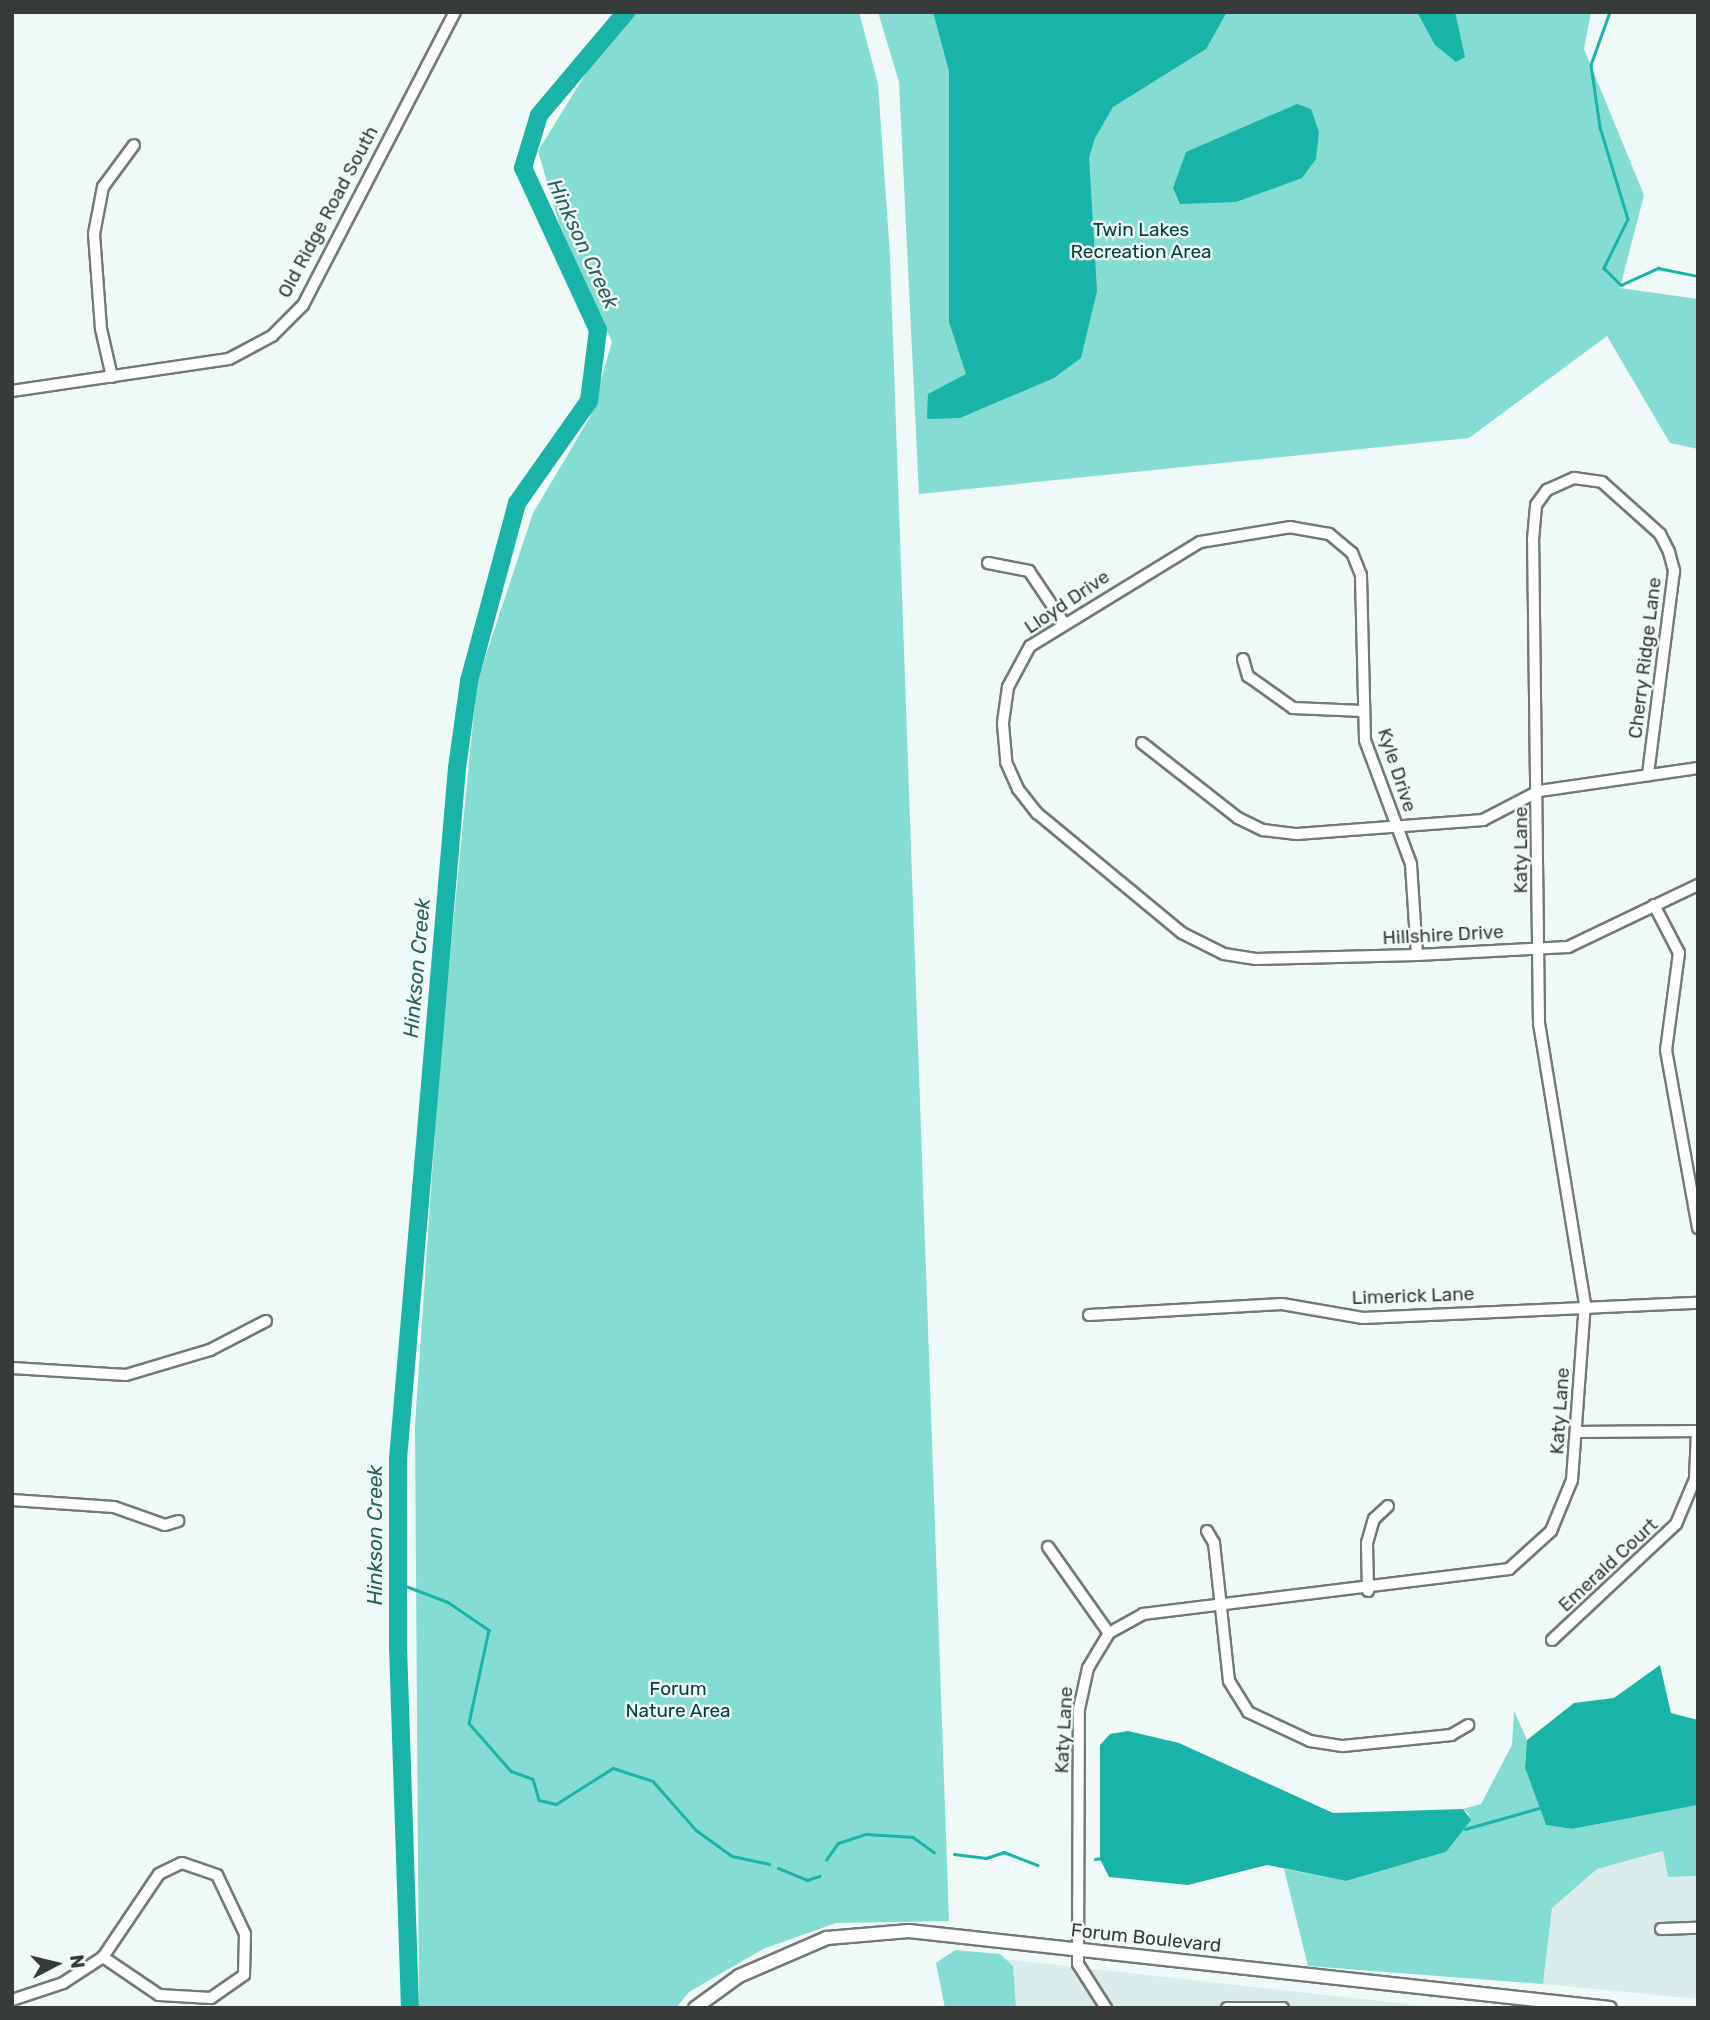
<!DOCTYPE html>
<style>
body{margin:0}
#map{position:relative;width:1710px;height:2020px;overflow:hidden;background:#eff9f7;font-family:Rubik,sans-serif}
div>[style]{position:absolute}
.built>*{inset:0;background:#daedea}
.green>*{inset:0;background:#85dcd2}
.water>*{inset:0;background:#1ab3a7}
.stream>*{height:2.5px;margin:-1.25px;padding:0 1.25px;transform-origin:1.25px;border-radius:1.25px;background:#1ab3a7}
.river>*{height:18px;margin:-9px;padding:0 9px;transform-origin:9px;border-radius:9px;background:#1ab3a7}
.roads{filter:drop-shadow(2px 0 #727a79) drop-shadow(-2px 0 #727a79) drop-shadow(0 2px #727a79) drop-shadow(0 -2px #727a79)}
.minor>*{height:10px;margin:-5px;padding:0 5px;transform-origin:5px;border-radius:5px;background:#fff}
.tertiary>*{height:12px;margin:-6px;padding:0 6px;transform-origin:6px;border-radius:6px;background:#fff}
span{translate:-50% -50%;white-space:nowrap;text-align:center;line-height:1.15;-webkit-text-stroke:5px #eff9f7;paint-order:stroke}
.street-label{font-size:19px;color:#373b3a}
.park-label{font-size:19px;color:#01413c}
.water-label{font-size:21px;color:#29605a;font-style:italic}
.frame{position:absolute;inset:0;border:14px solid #373b3a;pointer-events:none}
.north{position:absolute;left:21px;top:1929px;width:70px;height:70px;-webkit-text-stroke:5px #eff9f7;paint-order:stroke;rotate:83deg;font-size:19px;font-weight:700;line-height:28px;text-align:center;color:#373b3a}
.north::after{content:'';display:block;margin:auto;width:24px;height:32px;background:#373b3a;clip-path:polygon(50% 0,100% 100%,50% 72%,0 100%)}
</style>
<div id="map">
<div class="built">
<div style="clip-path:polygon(1664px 1851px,1668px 1877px,1698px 1876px,1698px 1999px,1543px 1984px,1552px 1908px,1597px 1869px)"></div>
<div style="clip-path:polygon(996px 1958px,1442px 2008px,1014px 2008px)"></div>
</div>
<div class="green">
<div style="clip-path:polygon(633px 12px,859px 12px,878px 84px,890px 255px,949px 1921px,836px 1923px,763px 1949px,689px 1992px,676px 2008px,419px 2008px,415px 1425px,440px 1058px,477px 682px,533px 513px,590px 417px,612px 342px,559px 223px,538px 151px,596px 57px)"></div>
<div style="clip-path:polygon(878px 12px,1591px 12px,1584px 49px,1644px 195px,1620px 288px,1698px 299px,1698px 449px,1670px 443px,1607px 336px,1469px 438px,919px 494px,899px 82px)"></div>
<div style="clip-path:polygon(1514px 1711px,1527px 1740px,1525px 1768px,1546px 1825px,1572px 1829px,1698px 1805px,1698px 1876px,1668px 1877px,1663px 1851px,1597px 1869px,1552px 1908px,1543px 1984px,1308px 1966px,1284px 1869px,1346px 1881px,1446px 1852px,1469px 1814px,1463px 1809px,1481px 1804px,1512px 1745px)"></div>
<div style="clip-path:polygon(955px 1950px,1000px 1954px,1013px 1966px,1016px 2008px,945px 2008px,936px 1963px)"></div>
</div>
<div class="water">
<div style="clip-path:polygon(933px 12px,1227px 12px,1206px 49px,1113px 107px,1095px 138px,1089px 158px,1097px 291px,1081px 358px,1054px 378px,960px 418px,927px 419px,928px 394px,966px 374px,949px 322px,949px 71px)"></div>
<div style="clip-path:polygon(1417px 12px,1455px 12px,1465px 57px,1456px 62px,1435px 45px)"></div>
<div style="clip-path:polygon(1297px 104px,1311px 109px,1319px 132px,1316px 159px,1302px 178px,1236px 202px,1180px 204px,1173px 188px,1186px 152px)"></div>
<div style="clip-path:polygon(1660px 1665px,1671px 1713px,1698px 1720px,1698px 1805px,1572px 1829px,1546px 1825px,1525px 1768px,1527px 1740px,1574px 1703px,1614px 1698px)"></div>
<div style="clip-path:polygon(1128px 1731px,1179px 1743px,1333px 1813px,1463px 1809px,1471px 1820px,1446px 1852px,1346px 1881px,1267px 1865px,1188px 1885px,1109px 1877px,1100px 1859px,1100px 1745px,1110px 1734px)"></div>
</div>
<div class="stream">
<div style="left:1610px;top:12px;width:56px;rotate:109.7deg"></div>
<div style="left:1591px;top:65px;width:63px;rotate:81.7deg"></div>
<div style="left:1600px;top:127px;width:96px;rotate:73.1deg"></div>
<div style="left:1628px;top:219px;width:55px;rotate:116.1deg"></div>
<div style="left:1604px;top:268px;width:24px;rotate:45deg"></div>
<div style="left:1621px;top:285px;width:41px;rotate:-24.7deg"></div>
<div style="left:1658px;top:268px;width:41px;rotate:11.3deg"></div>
<div style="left:398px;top:1583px;width:53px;rotate:20.8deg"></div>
<div style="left:448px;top:1602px;width:50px;rotate:34.3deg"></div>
<div style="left:489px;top:1630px;width:95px;rotate:102.1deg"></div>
<div style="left:469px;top:1723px;width:64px;rotate:48.8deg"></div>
<div style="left:511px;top:1771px;width:23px;rotate:20deg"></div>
<div style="left:533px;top:1779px;width:22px;rotate:74deg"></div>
<div style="left:539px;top:1800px;width:17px;rotate:13deg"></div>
<div style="left:556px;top:1804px;width:67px;rotate:-32.3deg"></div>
<div style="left:613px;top:1768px;width:42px;rotate:18deg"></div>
<div style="left:653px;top:1781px;width:65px;rotate:48.7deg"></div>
<div style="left:696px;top:1830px;width:44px;rotate:35.8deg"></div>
<div style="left:732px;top:1856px;width:38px;rotate:12deg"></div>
<div style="left:1465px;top:1829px;width:77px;rotate:-15.8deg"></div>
<div style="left:954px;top:1854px;width:32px;rotate:7deg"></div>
<div style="left:986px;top:1858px;width:19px;rotate:-18deg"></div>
<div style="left:1004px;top:1852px;width:36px;rotate:21deg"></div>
<div style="left:1095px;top:1859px;width:8px;rotate:-7deg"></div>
<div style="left:826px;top:1860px;width:21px;rotate:-55deg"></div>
<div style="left:838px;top:1843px;width:29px;rotate:-18deg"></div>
<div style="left:866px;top:1834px;width:47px;rotate:3.7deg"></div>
<div style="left:913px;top:1837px;width:26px;rotate:36deg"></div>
<div style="left:778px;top:1868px;width:31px;rotate:22deg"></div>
<div style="left:807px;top:1880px;width:13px;rotate:-18deg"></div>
</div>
<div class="river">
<div style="left:410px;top:2008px;width:359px;rotate:-91.9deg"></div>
<div style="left:398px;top:1649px;width:190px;rotate:-90deg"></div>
<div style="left:398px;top:1459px;width:694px;rotate:-85.12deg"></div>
<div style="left:457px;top:768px;width:88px;rotate:-82.1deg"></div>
<div style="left:469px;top:681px;width:184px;rotate:-74.9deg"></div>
<div style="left:517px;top:503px;width:125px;rotate:-54.8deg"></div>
<div style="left:589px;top:401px;width:72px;rotate:-82.8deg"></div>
<div style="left:598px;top:330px;width:179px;rotate:-114.8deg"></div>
<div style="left:523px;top:168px;width:55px;rotate:-73.2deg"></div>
<div style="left:539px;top:115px;width:135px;rotate:-49.8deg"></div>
</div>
<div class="roads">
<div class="minor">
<div style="left:112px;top:377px;width:49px;rotate:-102.9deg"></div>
<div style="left:101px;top:329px;width:95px;rotate:-94.2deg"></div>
<div style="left:94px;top:234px;width:48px;rotate:-79.2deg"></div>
<div style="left:103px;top:187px;width:52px;rotate:-53.6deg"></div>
<div style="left:12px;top:391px;width:219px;rotate:-8.4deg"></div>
<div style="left:229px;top:359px;width:49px;rotate:-28.1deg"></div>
<div style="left:272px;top:336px;width:44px;rotate:-45deg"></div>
<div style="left:303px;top:305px;width:330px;rotate:-62.6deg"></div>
<div style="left:988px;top:563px;width:42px;rotate:11deg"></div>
<div style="left:1029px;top:571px;width:63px;rotate:56.1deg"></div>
<div style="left:1243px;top:659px;width:18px;rotate:74deg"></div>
<div style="left:1248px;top:676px;width:55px;rotate:35.4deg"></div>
<div style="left:1293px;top:708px;width:70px;rotate:2.5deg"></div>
<div style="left:1142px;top:743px;width:122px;rotate:38deg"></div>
<div style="left:1238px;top:818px;width:28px;rotate:26deg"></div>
<div style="left:1263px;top:830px;width:34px;rotate:7deg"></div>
<div style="left:1297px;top:834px;width:187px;rotate:-4.3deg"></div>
<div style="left:1483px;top:820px;width:63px;rotate:-27.4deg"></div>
<div style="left:1539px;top:791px;width:161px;rotate:-8.2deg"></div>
<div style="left:1654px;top:905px;width:54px;rotate:62.5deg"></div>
<div style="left:1679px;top:953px;width:98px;rotate:97.6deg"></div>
<div style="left:1666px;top:1050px;width:181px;rotate:79.8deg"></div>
<div style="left:1417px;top:955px;width:91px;rotate:-93.8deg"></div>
<div style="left:1411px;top:864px;width:132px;rotate:-110.4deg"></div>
<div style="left:1365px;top:740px;width:165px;rotate:-91.4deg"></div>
<div style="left:1361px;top:575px;width:24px;rotate:-112deg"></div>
<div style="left:1352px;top:553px;width:30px;rotate:-140deg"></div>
<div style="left:1329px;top:534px;width:39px;rotate:-170deg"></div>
<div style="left:1291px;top:527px;width:92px;rotate:170.6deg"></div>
<div style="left:1200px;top:542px;width:199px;rotate:148.5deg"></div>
<div style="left:1030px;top:646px;width:47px;rotate:118.2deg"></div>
<div style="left:1008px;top:687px;width:37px;rotate:98deg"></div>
<div style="left:1003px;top:724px;width:38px;rotate:85deg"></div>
<div style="left:1006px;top:762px;width:30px;rotate:66deg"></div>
<div style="left:1018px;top:789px;width:31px;rotate:52deg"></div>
<div style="left:1037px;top:813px;width:188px;rotate:39.6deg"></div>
<div style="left:1182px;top:933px;width:47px;rotate:26.6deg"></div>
<div style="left:1224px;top:954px;width:32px;rotate:9deg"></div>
<div style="left:1256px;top:959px;width:161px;rotate:-1.4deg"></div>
<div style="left:1417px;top:955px;width:151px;rotate:-3deg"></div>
<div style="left:1568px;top:947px;width:144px;rotate:-25.5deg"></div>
<div style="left:1089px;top:1315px;width:193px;rotate:-3.3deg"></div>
<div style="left:1282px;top:1304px;width:82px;rotate:9.8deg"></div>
<div style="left:1363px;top:1318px;width:335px;rotate:-2.6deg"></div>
<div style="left:12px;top:1368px;width:114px;rotate:3.5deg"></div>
<div style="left:126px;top:1375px;width:88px;rotate:-16.6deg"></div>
<div style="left:210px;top:1350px;width:63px;rotate:-27.4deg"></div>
<div style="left:1578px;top:1432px;width:120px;rotate:-0.5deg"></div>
<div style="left:12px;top:1500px;width:102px;rotate:3.9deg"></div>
<div style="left:114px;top:1507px;width:54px;rotate:19.4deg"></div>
<div style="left:165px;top:1525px;width:14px;rotate:-17deg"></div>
<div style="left:1207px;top:1531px;width:14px;rotate:60deg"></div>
<div style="left:1214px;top:1543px;width:139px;rotate:83.8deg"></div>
<div style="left:1229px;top:1681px;width:36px;rotate:58deg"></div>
<div style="left:1248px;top:1712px;width:68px;rotate:25.1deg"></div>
<div style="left:1310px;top:1741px;width:33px;rotate:9deg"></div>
<div style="left:1343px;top:1746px;width:109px;rotate:-5.8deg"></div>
<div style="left:1451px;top:1735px;width:20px;rotate:-30deg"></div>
<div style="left:1048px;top:1547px;width:105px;rotate:54.7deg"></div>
<div style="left:1368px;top:1591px;width:48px;rotate:-91.2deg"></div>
<div style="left:1367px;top:1543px;width:25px;rotate:-74deg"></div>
<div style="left:1374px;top:1519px;width:19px;rotate:-43deg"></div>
<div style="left:1552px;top:1640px;width:170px;rotate:-43.1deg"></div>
<div style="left:1676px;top:1524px;width:49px;rotate:-67.1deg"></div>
<div style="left:1695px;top:1479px;width:48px;rotate:-87.6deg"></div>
<div style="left:182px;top:1863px;width:37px;rotate:19deg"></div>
<div style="left:217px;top:1875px;width:65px;rotate:64.6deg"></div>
<div style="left:245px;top:1934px;width:41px;rotate:91.4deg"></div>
<div style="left:244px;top:1975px;width:40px;rotate:145.1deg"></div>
<div style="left:211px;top:1998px;width:52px;rotate:-176.7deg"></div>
<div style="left:159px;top:1995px;width:68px;rotate:-145.8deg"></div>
<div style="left:103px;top:1957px;width:100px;rotate:-56deg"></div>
<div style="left:159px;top:1874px;width:25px;rotate:-26deg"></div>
<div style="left:1661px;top:1929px;width:37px;rotate:-2deg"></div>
<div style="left:12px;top:2000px;width:54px;rotate:-18.4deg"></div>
<div style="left:63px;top:1983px;width:48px;rotate:-33deg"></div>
<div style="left:1106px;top:2008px;width:52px;rotate:-122.5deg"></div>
<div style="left:1078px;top:1964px;width:255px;rotate:-89.8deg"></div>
<div style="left:1079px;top:1709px;width:42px;rotate:-77.6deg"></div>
<div style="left:1088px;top:1668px;width:41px;rotate:-59deg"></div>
<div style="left:1109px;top:1633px;width:39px;rotate:-29deg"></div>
<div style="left:1143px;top:1614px;width:369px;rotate:-7deg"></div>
<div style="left:1509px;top:1569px;width:57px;rotate:-42.1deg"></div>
<div style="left:1551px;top:1531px;width:55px;rotate:-67.6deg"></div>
<div style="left:1572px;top:1480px;width:176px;rotate:-85.8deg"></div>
<div style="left:1585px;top:1304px;width:284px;rotate:-99.3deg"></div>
<div style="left:1539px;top:1024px;width:484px;rotate:-90.7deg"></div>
<div style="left:1533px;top:540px;width:35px;rotate:-85deg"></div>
<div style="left:1536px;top:505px;width:19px;rotate:-54deg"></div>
<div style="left:1547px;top:490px;width:30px;rotate:-24deg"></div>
<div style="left:1574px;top:478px;width:28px;rotate:8deg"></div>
<div style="left:1602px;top:482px;width:78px;rotate:41.9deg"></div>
<div style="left:1660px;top:534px;width:20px;rotate:63deg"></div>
<div style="left:1669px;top:552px;width:20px;rotate:75deg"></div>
<div style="left:1674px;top:571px;width:206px;rotate:97.3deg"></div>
<div style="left:1227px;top:2008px;width:56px"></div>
</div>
<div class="tertiary">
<div style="left:695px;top:2008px;width:54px;rotate:-36deg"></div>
<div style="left:739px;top:1976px;width:96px;rotate:-23.4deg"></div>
<div style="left:827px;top:1938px;width:82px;rotate:-4.9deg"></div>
<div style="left:909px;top:1931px;width:705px;rotate:6.27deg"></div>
</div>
</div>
<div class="street-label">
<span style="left:328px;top:212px;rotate:-62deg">Old Ridge Road South</span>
<span style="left:1067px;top:602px;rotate:-34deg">Lloyd Drive</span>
<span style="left:1645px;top:658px;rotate:-83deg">Cherry Ridge Lane</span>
<span style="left:1397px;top:770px;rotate:72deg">Kyle Drive</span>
<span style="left:1521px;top:850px;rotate:-90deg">Katy Lane</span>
<span style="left:1443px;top:935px;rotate:-3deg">Hillshire Drive</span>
<span style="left:1413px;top:1296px;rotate:-2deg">Limerick Lane</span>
<span style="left:1560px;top:1411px;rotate:-86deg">Katy Lane</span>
<span style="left:1608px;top:1565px;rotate:-43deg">Emerald Court</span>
<span style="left:1064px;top:1730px;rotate:-87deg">Katy Lane</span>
<span style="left:1146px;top:1938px;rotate:6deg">Forum Boulevard</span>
</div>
<div class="park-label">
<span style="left:1141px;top:241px">Twin Lakes<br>Recreation Area</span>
<span style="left:678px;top:1700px">Forum<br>Nature Area</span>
</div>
<div class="water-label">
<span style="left:583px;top:244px;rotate:65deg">Hinkson Creek</span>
<span style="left:417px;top:968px;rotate:-85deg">Hinkson Creek</span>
<span style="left:375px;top:1535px;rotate:-90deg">Hinkson Creek</span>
</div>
<div class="frame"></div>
<div class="north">N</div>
</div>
